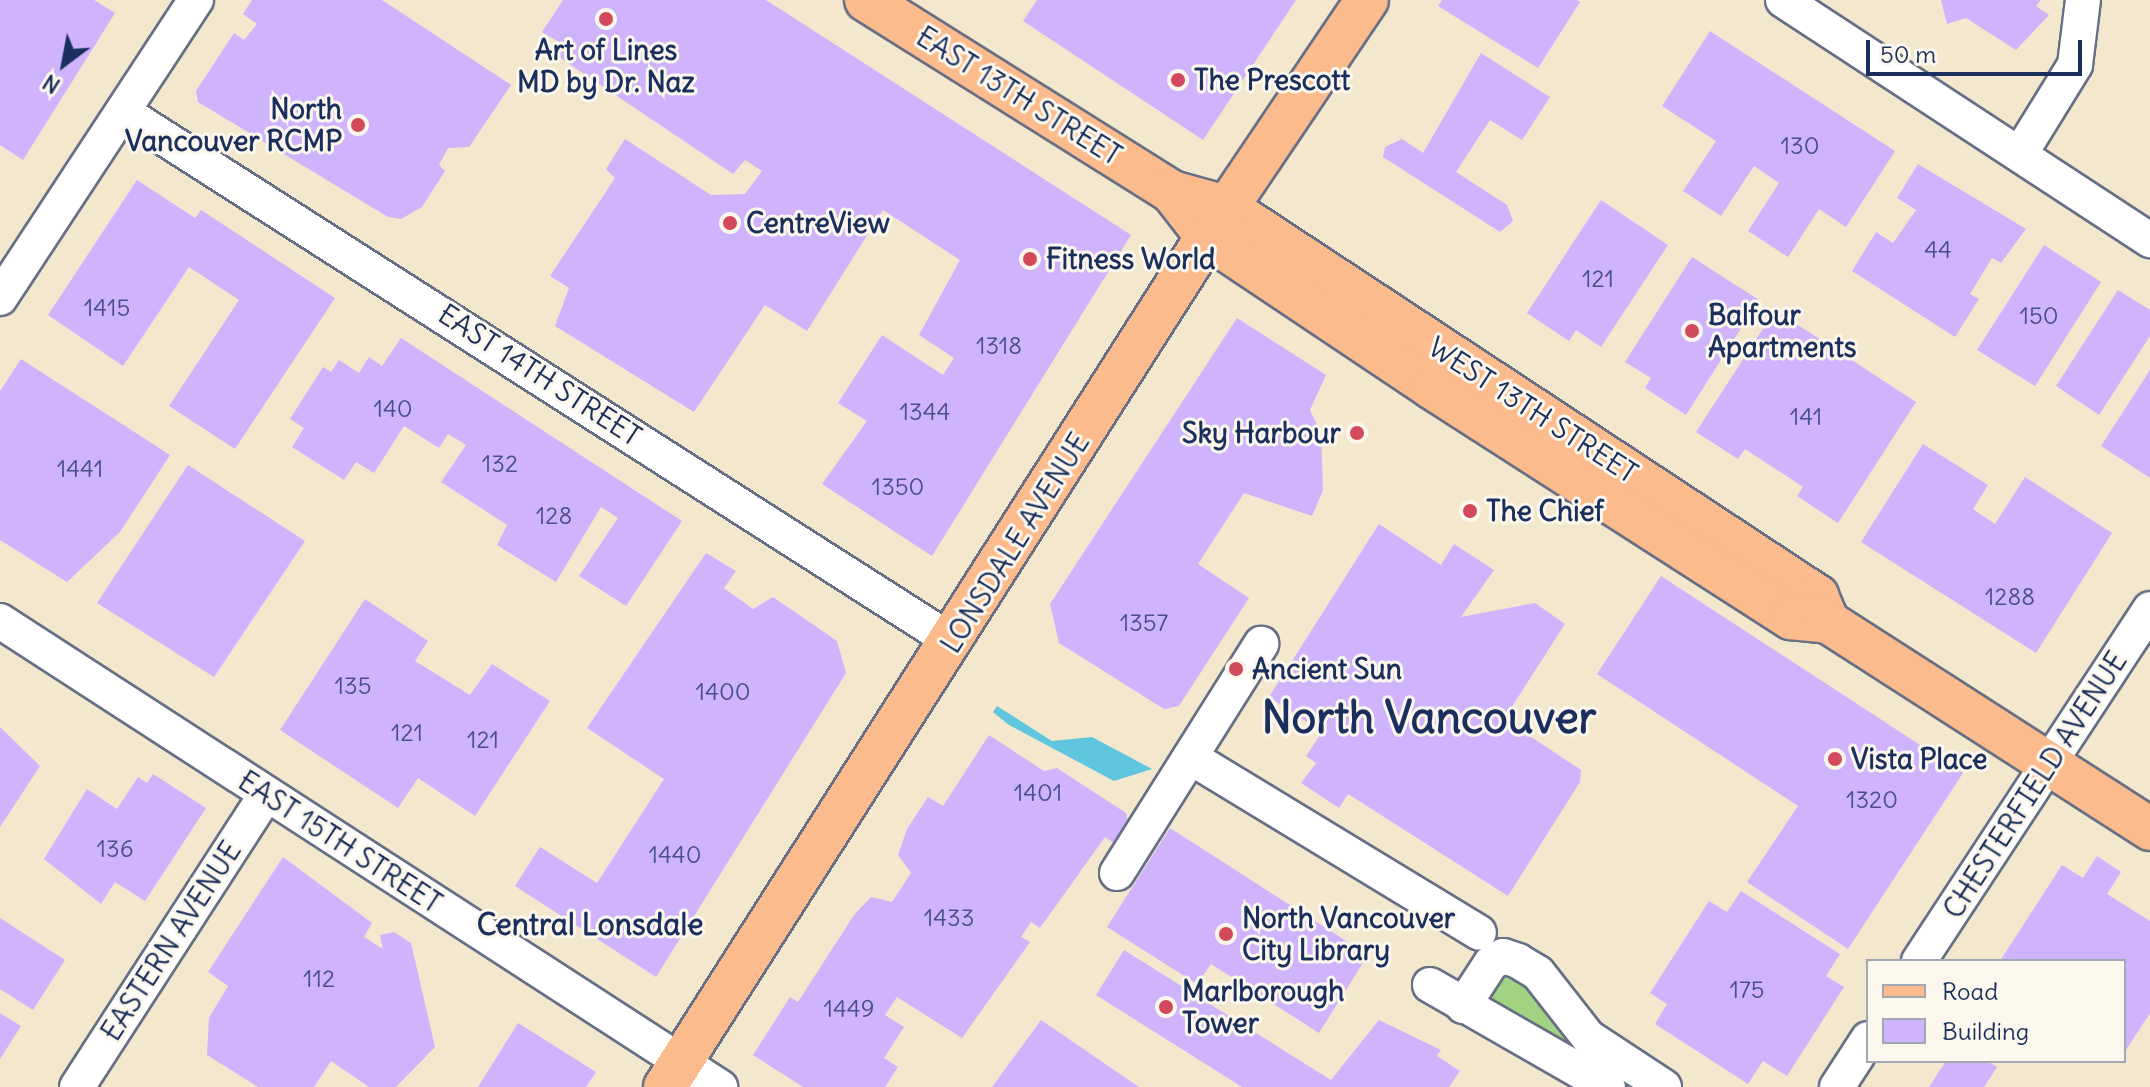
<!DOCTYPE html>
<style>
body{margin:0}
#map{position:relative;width:2150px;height:1087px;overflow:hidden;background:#f3e7cd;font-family:Delius,sans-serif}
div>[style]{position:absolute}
.green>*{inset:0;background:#a2d382}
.water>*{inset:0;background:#60c6dd}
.building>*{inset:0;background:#d0b3fd}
.roads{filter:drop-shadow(2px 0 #676f85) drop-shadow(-2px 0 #676f85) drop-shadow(0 2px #676f85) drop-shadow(0 -2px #676f85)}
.minor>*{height:34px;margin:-17px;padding:0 17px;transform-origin:17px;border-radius:17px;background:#fff}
.major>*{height:42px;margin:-21px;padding:0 21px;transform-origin:21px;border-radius:21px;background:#fbbb8d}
.dots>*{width:22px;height:22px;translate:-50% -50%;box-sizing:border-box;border:4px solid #fbf7ec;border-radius:50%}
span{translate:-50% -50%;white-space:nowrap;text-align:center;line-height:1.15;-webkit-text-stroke:6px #fbf7ec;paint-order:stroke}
.number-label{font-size:24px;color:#485086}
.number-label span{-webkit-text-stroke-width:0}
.poi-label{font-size:28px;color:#1b2f5e;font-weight:700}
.left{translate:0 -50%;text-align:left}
.right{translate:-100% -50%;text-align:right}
.street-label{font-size:28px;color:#1b2f5e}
.neighbourhood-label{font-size:30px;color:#1b2f5e;font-weight:700}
.town-label{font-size:44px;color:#1b2f5e;font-weight:700}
.legend{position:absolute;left:1866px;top:959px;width:260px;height:104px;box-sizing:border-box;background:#fbf7ec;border:2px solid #a1a7b3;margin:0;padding:10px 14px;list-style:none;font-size:24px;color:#1b2f5e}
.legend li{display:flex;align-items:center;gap:16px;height:40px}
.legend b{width:40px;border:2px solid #a1a7b3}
.north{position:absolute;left:24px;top:24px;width:80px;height:80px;-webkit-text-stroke:6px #fbf7ec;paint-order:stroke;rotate:212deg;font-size:22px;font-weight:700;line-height:32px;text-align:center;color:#1b2f5e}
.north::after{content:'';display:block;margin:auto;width:28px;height:36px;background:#1b2f5e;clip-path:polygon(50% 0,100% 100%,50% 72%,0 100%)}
.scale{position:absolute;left:1866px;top:40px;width:216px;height:36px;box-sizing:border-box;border:4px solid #1b2f5e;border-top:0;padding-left:10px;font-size:24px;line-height:28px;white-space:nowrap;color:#1b2f5e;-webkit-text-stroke:6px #fbf7ec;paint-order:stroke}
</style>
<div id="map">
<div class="green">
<div style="clip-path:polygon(1499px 969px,1532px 986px,1558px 1027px,1648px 1087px,1631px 1087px,1486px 1001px)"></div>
</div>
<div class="water">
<div style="clip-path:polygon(997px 706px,1052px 741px,1092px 737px,1152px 769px,1114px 781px,1009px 725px,993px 712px)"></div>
</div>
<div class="building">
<div style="clip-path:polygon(0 0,94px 0,115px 13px,23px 160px,0 145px)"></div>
<div style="clip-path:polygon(252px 0,382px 0,511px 85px,469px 147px,448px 148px,439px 165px,445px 171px,422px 207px,401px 219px,388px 217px,198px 102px,196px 91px,234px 33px,244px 40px,257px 24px,243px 14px)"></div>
<div style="clip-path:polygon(563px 0,766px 0,1131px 235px,932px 556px,822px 484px,867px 421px,838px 403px,882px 335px,943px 375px,954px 358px,919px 335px,960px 260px,883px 210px,807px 331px,765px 305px,694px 412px,555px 326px,569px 288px,550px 276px,615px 178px,606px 169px,625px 139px,711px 195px,745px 194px,762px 171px,745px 160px,733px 174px,556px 55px,564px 45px,542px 32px)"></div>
<div style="clip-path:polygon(1037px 0,1296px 0,1203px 140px,1023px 21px)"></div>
<div style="clip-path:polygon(1442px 0,1577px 0,1580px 2px,1538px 68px,1438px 6px)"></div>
<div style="clip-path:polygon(1941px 0,2041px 0,2036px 6px,2049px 15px,2016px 50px,1966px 18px,1947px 24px)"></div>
<div style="clip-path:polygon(1710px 31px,1895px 151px,1846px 227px,1819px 209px,1788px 257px,1748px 231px,1779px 183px,1754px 166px,1721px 216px,1683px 191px,1716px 141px,1662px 106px)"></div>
<div style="clip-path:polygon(1481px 53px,1550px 97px,1522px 140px,1490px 120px,1456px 172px,1507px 205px,1513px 221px,1500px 232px,1383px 157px,1385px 147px,1402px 139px,1423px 153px)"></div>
<div style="clip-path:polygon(1918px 164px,2026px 229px,2001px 263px,1992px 258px,1970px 294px,1979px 299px,1955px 337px,1852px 271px,1876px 232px,1893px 243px,1916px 210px,1897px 198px)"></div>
<div style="clip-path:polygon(137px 180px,195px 218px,201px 210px,335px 298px,235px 449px,169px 406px,239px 300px,189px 267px,123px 366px,48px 315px)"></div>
<div style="clip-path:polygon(1601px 200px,1668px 245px,1601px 347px,1576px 330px,1569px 341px,1527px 313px)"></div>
<div style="clip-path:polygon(2044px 245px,2101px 282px,2035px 386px,1977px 350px)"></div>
<div style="clip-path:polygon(1692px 257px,1759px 300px,1686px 415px,1645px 388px,1651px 378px,1625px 362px)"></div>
<div style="clip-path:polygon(2118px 290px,2150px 310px,2150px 336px,2099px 415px,2056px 386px)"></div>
<div style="clip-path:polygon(1775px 310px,1916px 402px,1838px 523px,1797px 496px,1803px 487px,1745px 449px,1738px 459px,1696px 432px)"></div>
<div style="clip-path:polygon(1237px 318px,1326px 375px,1310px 410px,1321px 433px,1323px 490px,1312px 516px,1244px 493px,1198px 564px,1249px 598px,1179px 706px,1164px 709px,1059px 643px,1050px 604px)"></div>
<div style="clip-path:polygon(401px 338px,682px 521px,626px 606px,579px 576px,618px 518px,601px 507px,556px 582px,497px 545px,507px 525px,441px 482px,466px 445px,448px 434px,439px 448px,404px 426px,374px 473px,356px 462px,344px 480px,292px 447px,304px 428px,290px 419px,323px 367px,331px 372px,339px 360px,359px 373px,369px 357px,382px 366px)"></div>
<div style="clip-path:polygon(21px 359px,170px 455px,120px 532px,67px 582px,0 540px,0 391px)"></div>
<div style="clip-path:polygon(2150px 370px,2150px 478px,2101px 446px)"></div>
<div style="clip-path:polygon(1923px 444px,1988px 485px,1973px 509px,1995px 524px,2025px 477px,2112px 533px,2036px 653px,1861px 542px)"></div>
<div style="clip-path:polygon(188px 465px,305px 541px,214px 677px,97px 603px)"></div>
<div style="clip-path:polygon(1379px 524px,1441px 565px,1454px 544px,1494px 570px,1461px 617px,1535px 603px,1565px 624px,1504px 719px,1581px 770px,1580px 782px,1508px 896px,1348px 794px,1339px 808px,1301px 783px,1316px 763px,1306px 756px,1322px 732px,1269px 697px)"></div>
<div style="clip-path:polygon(706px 553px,736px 571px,724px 588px,753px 609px,773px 597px,837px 641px,846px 673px,656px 977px,515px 886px,540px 847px,597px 883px,664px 779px,587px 728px)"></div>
<div style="clip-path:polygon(1661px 576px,1963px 773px,1848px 949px,1747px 882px,1798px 806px,1597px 674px)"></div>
<div style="clip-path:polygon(365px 599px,428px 641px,415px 661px,470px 695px,492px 664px,550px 701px,475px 816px,418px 778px,398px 808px,280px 730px)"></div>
<div style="clip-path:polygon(0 727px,40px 766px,0 827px)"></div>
<div style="clip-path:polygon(989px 735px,1044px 771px,1057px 768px,1126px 813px,1128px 822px,1114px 843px,1105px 837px,1040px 928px,1031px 922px,1021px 937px,1030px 942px,962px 1038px,897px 997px,885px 1015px,904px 1027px,884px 1058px,898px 1067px,885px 1087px,803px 1087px,753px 1055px,790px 997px,798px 1002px,854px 915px,871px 897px,892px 902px,911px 873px,898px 855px,907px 829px,928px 797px,943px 806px)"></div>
<div style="clip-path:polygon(153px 774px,206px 808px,145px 901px,115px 882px,101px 904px,44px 859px,87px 789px,117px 809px,138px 777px,147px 783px)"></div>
<div style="clip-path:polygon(1170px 828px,1368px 955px,1319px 1033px,1211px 964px,1197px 984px,1107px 927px)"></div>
<div style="clip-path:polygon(2097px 856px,2121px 872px,2107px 894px,2150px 921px,2150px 1013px,2124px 1053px,2124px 961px,2000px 961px,2062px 865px,2083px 878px)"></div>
<div style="clip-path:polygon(283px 857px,372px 923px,364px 937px,383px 949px,380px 935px,394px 932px,411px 943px,435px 1047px,396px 1087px,369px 1087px,331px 1061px,314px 1087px,258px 1087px,207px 1055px,209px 1018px,228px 986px,208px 972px)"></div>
<div style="clip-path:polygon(1741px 891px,1840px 954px,1826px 976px,1844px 987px,1787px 1076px,1763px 1061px,1748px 1084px,1655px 1024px,1667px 1004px,1650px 993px,1709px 901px,1727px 912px)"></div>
<div style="clip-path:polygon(0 918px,65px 960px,33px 1010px,0 989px)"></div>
<div style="clip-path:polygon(1124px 950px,1331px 1080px,1379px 1020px,1441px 1050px,1437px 1056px,1460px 1071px,1449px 1087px,1242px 1087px,1096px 995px)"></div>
<div style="clip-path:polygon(0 1013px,21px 1026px,0 1059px)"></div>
<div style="clip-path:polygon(1041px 1020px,1139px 1087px,992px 1087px)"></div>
<div style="clip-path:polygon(518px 1023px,596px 1072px,586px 1087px,478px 1087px)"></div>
<div style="clip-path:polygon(1946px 1061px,1987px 1061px,1997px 1067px,1984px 1087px,1929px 1087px)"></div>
</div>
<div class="roads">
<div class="minor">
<div style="left:1783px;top:0;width:439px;rotate:33.2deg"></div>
<div style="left:125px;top:113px;width:983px;rotate:32.57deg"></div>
<div style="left:2020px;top:154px;width:105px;rotate:-58.3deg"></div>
<div style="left:2075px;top:65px;width:65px;rotate:-83deg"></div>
<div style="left:0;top:298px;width:357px;rotate:-56.7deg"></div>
<div style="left:0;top:621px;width:858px;rotate:32.91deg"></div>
<div style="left:1190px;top:757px;width:338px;rotate:31.3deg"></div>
<div style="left:1117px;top:873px;width:271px;rotate:-57.8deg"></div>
<div style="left:1919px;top:961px;width:421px;rotate:-56.7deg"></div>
<div style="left:1430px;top:985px;width:205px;rotate:29.8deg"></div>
<div style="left:1463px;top:1006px;width:51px;rotate:-56.9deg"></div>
<div style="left:1491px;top:963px;width:14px;rotate:-30deg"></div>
<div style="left:1503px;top:956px;width:16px;rotate:18deg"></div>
<div style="left:1518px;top:961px;width:23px;rotate:31deg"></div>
<div style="left:1538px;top:973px;width:81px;rotate:52deg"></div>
<div style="left:1588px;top:1037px;width:91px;rotate:33.3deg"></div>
<div style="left:77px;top:1087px;width:348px;rotate:-57.1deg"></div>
<div style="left:1837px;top:1087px;width:57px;rotate:-57.1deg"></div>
</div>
<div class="major">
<div style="left:866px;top:0;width:361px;rotate:32.1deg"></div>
<div style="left:1172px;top:192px;width:56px;rotate:15.5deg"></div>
<div style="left:1226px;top:207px;width:708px;rotate:33.35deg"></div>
<div style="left:1817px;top:596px;width:28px;rotate:67deg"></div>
<div style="left:1172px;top:192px;width:57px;rotate:52.1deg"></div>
<div style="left:1207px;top:237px;width:270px;rotate:33.8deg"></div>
<div style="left:1431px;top:387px;width:428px;rotate:32.7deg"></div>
<div style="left:1791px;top:618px;width:37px;rotate:6deg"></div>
<div style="left:1828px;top:622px;width:383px;rotate:32.7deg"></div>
<div style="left:665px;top:1087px;width:1008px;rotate:-57.48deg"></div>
<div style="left:1207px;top:237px;width:286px;rotate:-56deg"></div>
</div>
</div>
<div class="dots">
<div style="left:606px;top:19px;background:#d1495b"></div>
<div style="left:1178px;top:80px;background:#d1495b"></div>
<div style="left:358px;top:125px;background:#d1495b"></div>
<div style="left:730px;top:223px;background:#d1495b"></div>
<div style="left:1030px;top:259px;background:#d1495b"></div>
<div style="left:1692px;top:331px;background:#d1495b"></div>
<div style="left:1357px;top:433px;background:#d1495b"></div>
<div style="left:1470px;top:511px;background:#d1495b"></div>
<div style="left:1236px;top:669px;background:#d1495b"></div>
<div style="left:1835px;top:759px;background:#d1495b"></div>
<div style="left:1226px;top:934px;background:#d1495b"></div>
<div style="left:1166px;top:1007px;background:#d1495b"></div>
</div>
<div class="number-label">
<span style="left:1800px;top:146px">130</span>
<span style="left:1938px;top:250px">44</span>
<span style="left:1598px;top:279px">121</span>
<span style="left:107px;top:308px">1415</span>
<span style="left:2039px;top:316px">150</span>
<span style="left:999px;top:346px">1318</span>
<span style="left:393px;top:409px">140</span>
<span style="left:925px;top:412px">1344</span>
<span style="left:1806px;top:417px">141</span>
<span style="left:500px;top:464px">132</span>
<span style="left:80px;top:469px">1441</span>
<span style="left:898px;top:487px">1350</span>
<span style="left:554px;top:516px">128</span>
<span style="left:2010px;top:597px">1288</span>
<span style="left:1144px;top:623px">1357</span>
<span style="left:353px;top:686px">135</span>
<span style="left:723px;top:692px">1400</span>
<span style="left:407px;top:733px">121</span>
<span style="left:483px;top:740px">121</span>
<span style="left:1038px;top:793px">1401</span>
<span style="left:1872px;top:800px">1320</span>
<span style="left:115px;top:849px">136</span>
<span style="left:675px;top:855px">1440</span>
<span style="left:949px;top:918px">1433</span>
<span style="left:319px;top:979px">112</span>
<span style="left:1747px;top:990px">175</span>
<span style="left:849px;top:1009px">1449</span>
</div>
<div class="poi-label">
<span style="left:606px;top:66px">Art of Lines<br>MD by Dr. Naz</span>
<span class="left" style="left:1194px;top:80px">The Prescott</span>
<span class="right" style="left:342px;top:125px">North<br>Vancouver RCMP</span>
<span class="left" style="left:746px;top:223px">CentreView</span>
<span class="left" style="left:1046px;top:259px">Fitness World</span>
<span class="left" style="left:1708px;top:331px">Balfour<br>Apartments</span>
<span class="right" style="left:1341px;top:433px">Sky Harbour</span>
<span class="left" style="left:1486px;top:511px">The Chief</span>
<span class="left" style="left:1252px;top:669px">Ancient Sun</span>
<span class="left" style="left:1851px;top:759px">Vista Place</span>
<span class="left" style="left:1242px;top:934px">North Vancouver<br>City Library</span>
<span class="left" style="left:1182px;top:1007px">Marlborough<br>Tower</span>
</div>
<div class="street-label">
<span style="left:1019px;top:96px;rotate:32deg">EAST 13TH STREET</span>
<span style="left:540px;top:375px;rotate:33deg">EAST 14TH STREET</span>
<span style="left:1533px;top:410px;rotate:33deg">WEST 13TH STREET</span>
<span style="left:1015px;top:543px;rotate:-58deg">LONSDALE AVENUE</span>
<span style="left:2035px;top:785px;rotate:-57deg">CHESTERFIELD AVENUE</span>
<span style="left:340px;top:842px;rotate:33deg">EAST 15TH STREET</span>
<span style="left:171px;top:941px;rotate:-57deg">EASTERN AVENUE</span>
</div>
<div class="neighbourhood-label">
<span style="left:590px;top:924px">Central Lonsdale</span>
</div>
<div class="town-label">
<span style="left:1429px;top:718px">North Vancouver</span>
</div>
<ul class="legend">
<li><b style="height:10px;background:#fbbb8d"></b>Road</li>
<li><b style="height:22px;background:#d0b3fd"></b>Building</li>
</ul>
<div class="north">N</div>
<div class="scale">50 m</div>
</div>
